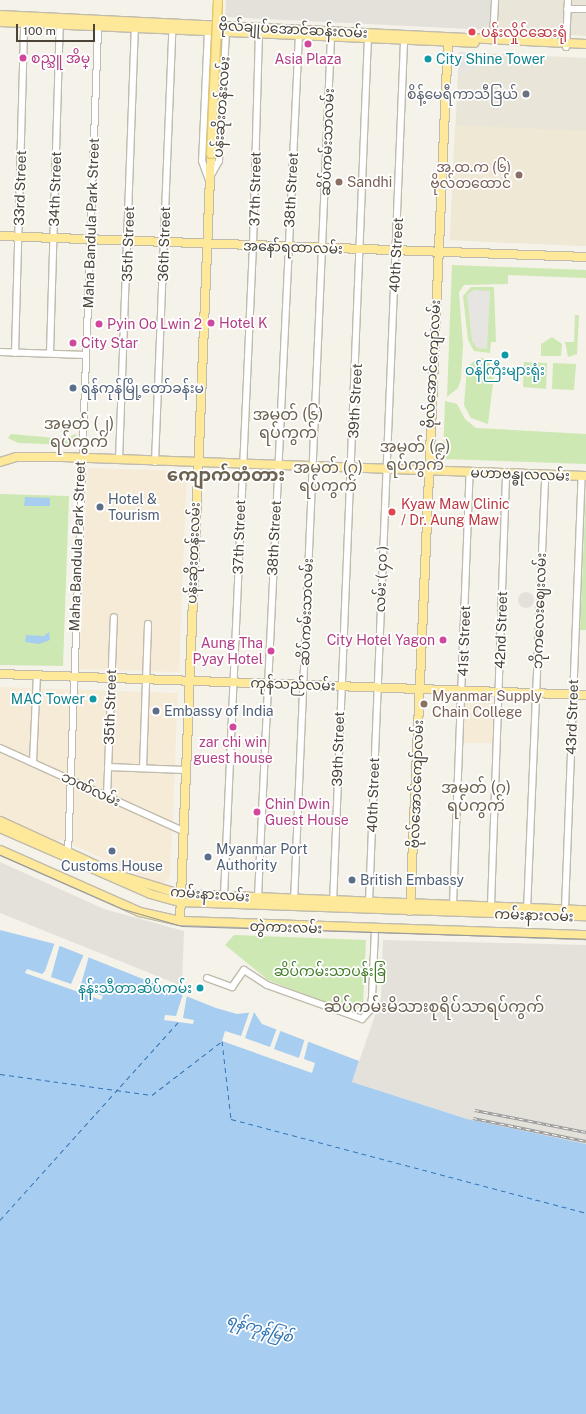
<!DOCTYPE html>
<meta charset="utf-8">
<style>
body{margin:0}
#map{position:relative;width:586px;height:1414px;overflow:hidden;background:#f5f2ea;font-family:"Public Sans","Noto Sans Myanmar",sans-serif}
div>[style]{position:absolute}
.residential>*{inset:0;background:#e9e5d8}
.commercial>*{inset:0;background:#f6ebd6}
.industrial>*{inset:0;background:#e4e1db}
.round{border-radius:50%}
.education>*{inset:0;background:#eee8d4}
.green>*{inset:0;background:#cde8b3}
.parking>*{inset:0;background:#e6e5e1}
.water>*{inset:0;background:#a7cdf1}
.pier>*{inset:0;background:#f5f2ea}
.ferry>*{height:1px;margin-top:-0.5px;transform-origin:0;background:repeating-linear-gradient(90deg,#3074b5 0 5px,transparent 0 9px)}
.roads{filter:drop-shadow(1px 0 #c0bbac) drop-shadow(-1px 0 #c0bbac) drop-shadow(0 1px #c0bbac) drop-shadow(0 -1px #c0bbac)}
.minor>*{height:6px;margin:-3px;padding:0 3px;transform-origin:3px;border-radius:3px;background:#fff}
.major>*{height:8px;margin:-4px;padding:0 4px;transform-origin:4px;border-radius:4px;background:#fee89a}
.tram>*{height:1px;margin:-0.5px;padding:0 0.5px;transform-origin:0.5px;border-radius:0.5px;background:#989898}
.rail>*{height:3px;margin-top:-1.5px;transform-origin:0;background:repeating-linear-gradient(90deg,#fff 0 4.5px,#989898 0 9px);box-sizing:border-box;border-block:1px solid #989898}
.bridges{filter:drop-shadow(1px 0 #e4c769) drop-shadow(-1px 0 #e4c769) drop-shadow(0 1px #e4c769) drop-shadow(0 -1px #e4c769)}
.major-bridge>*{height:8px;margin:-4px;padding:0 4px;transform-origin:4px;border-radius:4px;background:#fee89a}
.dots>*{width:11px;height:11px;translate:-50% -50%;box-sizing:border-box;border:2px solid #fff;border-radius:50%}
span{translate:-50% -50%;white-space:nowrap;text-align:center;line-height:1.15;-webkit-text-stroke:3.5px #fff;paint-order:stroke}
.street-label{font-size:14px;color:#494338}
.health-label{font-size:14px;color:#be3a42}
.left{translate:0 -50%;text-align:left}
.hotel-label{font-size:14px;color:#b23c85}
.right{translate:-100% -50%;text-align:right}
.culture-label{font-size:14px;color:#0d838f}
.worship-label{font-size:14px;color:#5b616d}
.education-label{font-size:14px;color:#785e54}
.service-label{font-size:14px;color:#4e5e75}
.park-label{font-size:14px;color:#437b2a}
.water-label{font-size:15px;color:#3074b5;font-style:italic}
.quarter-label{font-size:16px;color:#6c624f}
.district-label{font-size:18px;color:#6c624f;font-weight:700}
.scale{position:absolute;left:16px;top:24px;width:79px;height:18px;box-sizing:border-box;border:2px solid #494338;border-top:0;padding-left:5px;font-size:12px;line-height:14px;white-space:nowrap;color:#494338;-webkit-text-stroke:3px #fff;paint-order:stroke}
</style>
<div id="map">
<div class="residential">
<div style="clip-path:polygon(491px 0,586px 0,586px 36px,490px 30px)"></div>
<div style="clip-path:polygon(459px 52px,586px 58px,586px 246px,450px 240px)"></div>
</div>
<div class="commercial">
<div style="clip-path:polygon(88px 468px,187px 471px,179px 672px,79px 669px)"></div>
<div style="clip-path:polygon(0 687px,178px 693px,170px 878px,161px 885px,60px 839px,56px 842px,0 817px)"></div>
<div style="clip-path:polygon(458px 702px,494px 703px,493px 743px,463px 743px,458px 897px,450px 897px)"></div>
</div>
<div class="industrial">
<div style="clip-path:polygon(226px 0,491px 0,490px 30px,225px 17px)"></div>
<div class="round" style="left:518px;top:592px;width:16px;height:16px"></div>
<div style="clip-path:polygon(0 862px,104px 909px,184px 931px,182px 986px,0 913px)"></div>
<div style="clip-path:polygon(383px 940px,586px 945px,586px 1144px,467px 1119px,352px 1082px,381px 998px)"></div>
</div>
<div class="education">
<div style="clip-path:polygon(455px 125px,586px 131px,586px 246px,450px 240px)"></div>
</div>
<div class="green">
<div style="clip-path:polygon(452px 265px,586px 270px,586px 278px,508px 275px,508px 284px,464px 285px,459px 292px,463px 345px,461px 379px,458px 388px,447px 397px)"></div>
<div style="clip-path:polygon(471px 287px,494px 287px,496px 342px,491px 342px,490px 353px,474px 351px,468px 340px,463px 296px)"></div>
<div style="clip-path:polygon(575px 315px,579px 315px,577px 354px,568px 357px,565px 342px,574px 342px)"></div>
<div style="clip-path:polygon(552px 337px,562px 344px,561px 356px,541px 356px,541px 344px)"></div>
<div style="clip-path:polygon(478px 358px,490px 359px,490px 367px,495px 367px,488px 424px,471px 418px,464px 405px,467px 367px)"></div>
<div style="clip-path:polygon(524px 362px,547px 363px,546px 389px,523px 387px)"></div>
<div style="clip-path:polygon(553px 363px,576px 364px,574px 390px,552px 389px)"></div>
<div style="clip-path:polygon(445px 401px,457px 404px,465px 419px,476px 428px,586px 434px,586px 464px,443px 459px)"></div>
<div style="clip-path:polygon(11px 434px,66px 439px,75px 434px,79px 438px,75px 445px,18px 443px,8px 438px)"></div>
<div style="clip-path:polygon(586px 487px,586px 630px,580px 630px)"></div>
<div style="clip-path:polygon(0 494px,69px 496px,63px 666px,0 665px)"></div>
<div style="clip-path:polygon(234px 935px,366px 940px,363px 1006px,350px 1012px,268px 980px,225px 945px)"></div>
</div>
<div class="parking">
<div style="clip-path:polygon(459px 52px,484px 54px,483px 63px,458px 77px)"></div>
<div style="clip-path:polygon(474px 290px,490px 291px,487px 349px,477px 348px,472px 341px,467px 295px)"></div>
</div>
<div class="water">
<div style="clip-path:polygon(25px 497px,50px 498px,50px 506px,24px 506px)"></div>
<div style="clip-path:polygon(49px 632px,50px 640px,39px 644px,25px 642px,26px 635px,44px 636px)"></div>
<div style="clip-path:polygon(0 930px,55px 944px,216px 1008px,237px 1014px,254px 1012px,262px 1024px,359px 1061px,352px 1082px,467px 1119px,586px 1144px,586px 1414px,0 1414px)"></div>
</div>
<div class="pier">
<div style="clip-path:polygon(55px 942px,60px 944px,51px 977px,71px 984px,84px 954px,89px 956px,80px 988px,103px 996px,101px 1000px,25px 973px,27px 969px,42px 974px,45px 971px)"></div>
<div style="clip-path:polygon(183px 994px,187px 995px,183px 1018px,194px 1020px,193px 1024px,164px 1020px,165px 1015px,176px 1016px)"></div>
<div style="clip-path:polygon(250px 1010px,254px 1012px,245px 1038px,270px 1047px,277px 1028px,281px 1029px,274px 1049px,299px 1058px,305px 1038px,309px 1039px,304px 1059px,315px 1063px,312px 1073px,222px 1041px,225px 1031px,241px 1036px)"></div>
</div>
<div class="ferry">
<div style="left:0;top:1074px;width:153px;rotate:7.9deg"></div>
<div style="left:152px;top:1095px;width:88px;rotate:-37.6deg"></div>
<div style="left:222px;top:1041px;width:79px;rotate:83.4deg"></div>
<div style="left:231px;top:1119px;width:367px;rotate:14.8deg"></div>
<div style="left:0;top:1220px;width:266px;rotate:-48deg"></div>
</div>
<div class="roads">
<div class="minor">
<div style="left:567px;top:9px;width:19px"></div>
<div style="left:208px;top:31px;width:130px;rotate:92.6deg"></div>
<div style="left:202px;top:161px;width:20px;rotate:70deg"></div>
<div style="left:493px;top:39px;width:39px;rotate:-87deg"></div>
<div style="left:566px;top:47px;width:47px;rotate:-87.6deg"></div>
<div style="left:210px;top:177px;width:18px;rotate:-61deg"></div>
<div style="left:219px;top:161px;width:129px;rotate:-86.9deg"></div>
<div style="left:0;top:352px;width:86px;rotate:2deg"></div>
<div style="left:15px;top:353px;width:329px;rotate:-88.4deg"></div>
<div style="left:50px;top:353px;width:328px;rotate:-88.3deg"></div>
<div style="left:119px;top:460px;width:432px;rotate:-87.9deg"></div>
<div style="left:155px;top:462px;width:432px;rotate:-87.7deg"></div>
<div style="left:0;top:748px;width:201px;rotate:24.4deg"></div>
<div style="left:33px;top:762px;width:87px;rotate:-87.4deg"></div>
<div style="left:108px;top:767px;width:77px;rotate:2.2deg"></div>
<div style="left:143px;top:768px;width:144px;rotate:-88deg"></div>
<div style="left:107px;top:796px;width:179px;rotate:-87.8deg"></div>
<div style="left:68px;top:855px;width:829px;rotate:-87.92deg"></div>
<div style="left:224px;top:896px;width:651px;rotate:-87.45deg"></div>
<div style="left:253px;top:246px;width:212px;rotate:-88.4deg"></div>
<div style="left:258px;top:897px;width:863px;rotate:-87.28deg"></div>
<div style="left:294px;top:902px;width:866px;rotate:-87.55deg"></div>
<div style="left:369px;top:902px;width:863px;rotate:-87.67deg"></div>
<div style="left:333px;top:904px;width:867px;rotate:-87.69deg"></div>
<div style="left:453px;top:905px;width:433px;rotate:-87.8deg"></div>
<div style="left:491px;top:906px;width:433px;rotate:-88deg"></div>
<div style="left:565px;top:909px;width:433px;rotate:-87.8deg"></div>
<div style="left:527px;top:911px;width:436px;rotate:-87.6deg"></div>
<div style="left:207px;top:978px;width:27px;rotate:20deg"></div>
<div style="left:232px;top:987px;width:21px;rotate:-55deg"></div>
<div style="left:244px;top:970px;width:27px;rotate:33deg"></div>
<div style="left:267px;top:985px;width:101px;rotate:19.7deg"></div>
<div style="left:362px;top:1019px;width:12px;rotate:-48deg"></div>
<div style="left:370px;top:1010px;width:12px;rotate:-81deg"></div>
<div style="left:372px;top:998px;width:69px;rotate:-87.5deg"></div>
</div>
<div class="major">
<div style="left:0;top:15px;width:587px;rotate:2.83deg"></div>
<div style="left:0;top:22px;width:475px;rotate:2.5deg"></div>
<div style="left:0;top:236px;width:586px;rotate:2.05deg"></div>
<div style="left:0;top:462px;width:17px;rotate:-17deg"></div>
<div style="left:16px;top:457px;width:46px"></div>
<div style="left:62px;top:457px;width:524px;rotate:2.08deg"></div>
<div style="left:0;top:674px;width:586px;rotate:2.05deg"></div>
<div style="left:0;top:821px;width:130px;rotate:24.6deg"></div>
<div style="left:118px;top:875px;width:65px;rotate:17deg"></div>
<div style="left:180px;top:894px;width:406px;rotate:2.3deg"></div>
<div style="left:0;top:828px;width:164px;rotate:23.7deg"></div>
<div style="left:150px;top:894px;width:31px;rotate:15deg"></div>
<div style="left:180px;top:902px;width:406px;rotate:2deg"></div>
<div style="left:0;top:850px;width:153px;rotate:23.9deg"></div>
<div style="left:140px;top:912px;width:41px;rotate:12.7deg"></div>
<div style="left:180px;top:921px;width:406px;rotate:2deg"></div>
<div style="left:410px;top:911px;width:870px;rotate:-87.5deg"></div>
<div style="left:180px;top:921px;width:768px;rotate:-87.69deg"></div>
</div>
</div>
<div class="tram">
<div style="left:0;top:855px;width:134px;rotate:23.7deg"></div>
<div style="left:123px;top:909px;width:61px;rotate:16.1deg"></div>
<div style="left:182px;top:926px;width:404px;rotate:1.8deg"></div>
</div>
<div class="rail">
<div style="left:475px;top:1110px;width:113px;rotate:11.2deg"></div>
<div style="left:473px;top:1118px;width:115px;rotate:11.5deg"></div>
</div>
<div class="bridges">
<div class="major-bridge">
<div style="left:211px;top:154px;width:154px;rotate:-87.4deg"></div>
</div>
</div>
<div class="dots">
<div style="left:472px;top:32px;background:#e0444e"></div>
<div style="left:308px;top:44px;background:#d1479c"></div>
<div style="left:23px;top:58px;background:#d1479c"></div>
<div style="left:428px;top:59px;background:#0f9aa8"></div>
<div style="left:526px;top:94px;background:#6b7280"></div>
<div style="left:519px;top:175px;background:#8d6e63"></div>
<div style="left:339px;top:182px;background:#8d6e63"></div>
<div style="left:211px;top:323px;background:#d1479c"></div>
<div style="left:99px;top:324px;background:#d1479c"></div>
<div style="left:73px;top:343px;background:#d1479c"></div>
<div style="left:505px;top:355px;background:#0f9aa8"></div>
<div style="left:73px;top:388px;background:#5c6f8a"></div>
<div style="left:100px;top:507px;background:#5c6f8a"></div>
<div style="left:392px;top:512px;background:#e0444e"></div>
<div style="left:443px;top:640px;background:#d1479c"></div>
<div style="left:271px;top:651px;background:#d1479c"></div>
<div style="left:93px;top:699px;background:#0f9aa8"></div>
<div style="left:424px;top:704px;background:#8d6e63"></div>
<div style="left:156px;top:711px;background:#5c6f8a"></div>
<div style="left:233px;top:727px;background:#d1479c"></div>
<div style="left:257px;top:812px;background:#d1479c"></div>
<div style="left:112px;top:851px;background:#5c6f8a"></div>
<div style="left:208px;top:857px;background:#5c6f8a"></div>
<div style="left:352px;top:880px;background:#5c6f8a"></div>
<div style="left:200px;top:988px;background:#0f9aa8"></div>
</div>
<div class="street-label">
<span style="left:293px;top:29px;rotate:3deg">ဗိုလ်ချုပ်အောင်ဆန်းလမ်း</span>
<span style="left:221px;top:107px;rotate:-86deg">ပန်းဆိုးတန်းလမ်း</span>
<span style="left:327px;top:142px;rotate:-88deg">ဆိပ်ကမ်းသာလမ်း</span>
<span style="left:20px;top:188px;rotate:-88deg">33rd Street</span>
<span style="left:55px;top:189px;rotate:-88deg">34th Street</span>
<span style="left:255px;top:189px;rotate:-89deg">37th Street</span>
<span style="left:291px;top:190px;rotate:-87deg">38th Street</span>
<span style="left:91px;top:223px;rotate:-88deg">Maha Bandula Park Street</span>
<span style="left:128px;top:244px;rotate:-88deg">35th Street</span>
<span style="left:164px;top:244px;rotate:-88deg">36th Street</span>
<span style="left:293px;top:247px;rotate:2deg">အနော်ရထာလမ်း</span>
<span style="left:396px;top:255px;rotate:-87deg">40th Street</span>
<span style="left:432px;top:364px;rotate:-87deg">ဗိုလ်အောင်ကျော်လမ်း</span>
<span style="left:355px;top:401px;rotate:-87deg">39th Street</span>
<span style="left:520px;top:474px;rotate:2deg">မဟာဗန္ဓုလလမ်း</span>
<span style="left:239px;top:537px;rotate:-88deg">37th Street</span>
<span style="left:274px;top:538px;rotate:-87deg">38th Street</span>
<span style="left:77px;top:546px;rotate:-88deg">Maha Bandula Park Street</span>
<span style="left:193px;top:553px;rotate:-88deg">ပန်းဆိုးတန်းလမ်း</span>
<span style="left:381px;top:579px;rotate:-88deg">လမ်း ( ၄၀ )</span>
<span style="left:539px;top:611px;rotate:-88deg">ဘိုကလေးဈေးလမ်း</span>
<span style="left:306px;top:612px;rotate:-88deg">ဆိပ်ကမ်းသာလမ်း</span>
<span style="left:501px;top:630px;rotate:-88deg">42nd Street</span>
<span style="left:464px;top:641px;rotate:-88deg">41st Street</span>
<span style="left:293px;top:684px;rotate:2deg">ကုန်သည်လမ်း</span>
<span style="left:110px;top:707px;rotate:-88deg">35th Street</span>
<span style="left:572px;top:717px;rotate:-88deg">43rd Street</span>
<span style="left:338px;top:749px;rotate:-88deg">39th Street</span>
<span style="left:416px;top:784px;rotate:-88deg">ဗိုလ်အောင်ကျော်လမ်း</span>
<span style="left:91px;top:789px;rotate:25deg">ဘဏ်လမ်း</span>
<span style="left:373px;top:795px;rotate:-88deg">40th Street</span>
<span style="left:210px;top:894px;rotate:4deg">ကမ်းနားလမ်း</span>
<span style="left:534px;top:915px;rotate:2deg">ကမ်းနားလမ်း</span>
<span style="left:286px;top:927px;rotate:2deg">တွဲကားလမ်း</span>
</div>
<div class="health-label">
<span class="left" style="left:481px;top:32px">ပန်းလှိုင်ဆေးရုံ</span>
<span class="left" style="left:401px;top:512px">Kyaw Maw Clinic<br>/ Dr. Aung Maw</span>
</div>
<div class="hotel-label">
<span class="left" style="left:31px;top:58px">စည္သူ အိမ္</span>
<span style="left:308px;top:59px">Asia Plaza</span>
<span class="left" style="left:219px;top:323px">Hotel K</span>
<span class="left" style="left:107px;top:324px">Pyin Oo Lwin 2</span>
<span class="left" style="left:81px;top:343px">City Star</span>
<span class="right" style="left:435px;top:640px">City Hotel Yagon</span>
<span class="right" style="left:263px;top:651px">Aung Tha<br>Pyay Hotel</span>
<span style="left:233px;top:750px">zar chi win<br>guest house</span>
<span class="left" style="left:265px;top:812px">Chin Dwin<br>Guest House</span>
</div>
<div class="culture-label">
<span class="left" style="left:436px;top:59px">City Shine Tower</span>
<span style="left:505px;top:370px">ဝန်ကြီးများရုံး</span>
<span class="right" style="left:85px;top:699px">MAC Tower</span>
<span class="right" style="left:192px;top:988px">နန်းသီတာဆိပ်ကမ်း</span>
</div>
<div class="worship-label">
<span class="right" style="left:518px;top:94px">စိန့်မေရီကာသီဒြယ်</span>
</div>
<div class="education-label">
<span class="right" style="left:511px;top:175px">အ.ထ.က (၆)<br>ဗိုလ်တထောင်</span>
<span class="left" style="left:347px;top:182px">Sandhi</span>
<span class="left" style="left:432px;top:704px">Myanmar Supply<br>Chain College</span>
</div>
<div class="service-label">
<span class="left" style="left:81px;top:388px">ရန်ကုန်မြို့တော်ခန်းမ</span>
<span class="left" style="left:108px;top:507px">Hotel &amp;<br>Tourism</span>
<span class="left" style="left:164px;top:711px">Embassy of India</span>
<span class="left" style="left:216px;top:857px">Myanmar Port<br>Authority</span>
<span style="left:112px;top:866px">Customs House</span>
<span class="left" style="left:360px;top:880px">British Embassy</span>
</div>
<div class="park-label">
<span style="left:330px;top:971px">ဆိပ်ကမ်းသာပန်းခြံ</span>
</div>
<div class="water-label">
<span style="left:260px;top:1328px;rotate:16deg">ရန်ကုန်မြစ်</span>
</div>
<div class="quarter-label">
<span style="left:288px;top:424px">အမှတ် (၆)<br>ရပ်ကွက်</span>
<span style="left:79px;top:433px">အမှတ် (၂)<br>ရပ်ကွက်</span>
<span style="left:415px;top:456px">အမှတ် (၉)<br>ရပ်ကွက်</span>
<span style="left:328px;top:477px">အမှတ် (၇)<br>ရပ်ကွက်</span>
<span style="left:476px;top:797px">အမှတ် (၇)<br>ရပ်ကွက်</span>
<span style="left:434px;top:1007px">ဆိပ်ကမ်းမိသားစုရိပ်သာရပ်ကွက်</span>
</div>
<div class="district-label">
<span style="left:226px;top:475px">ကျောက်တံတား</span>
</div>
<div class="scale">100 m</div>
</div>
